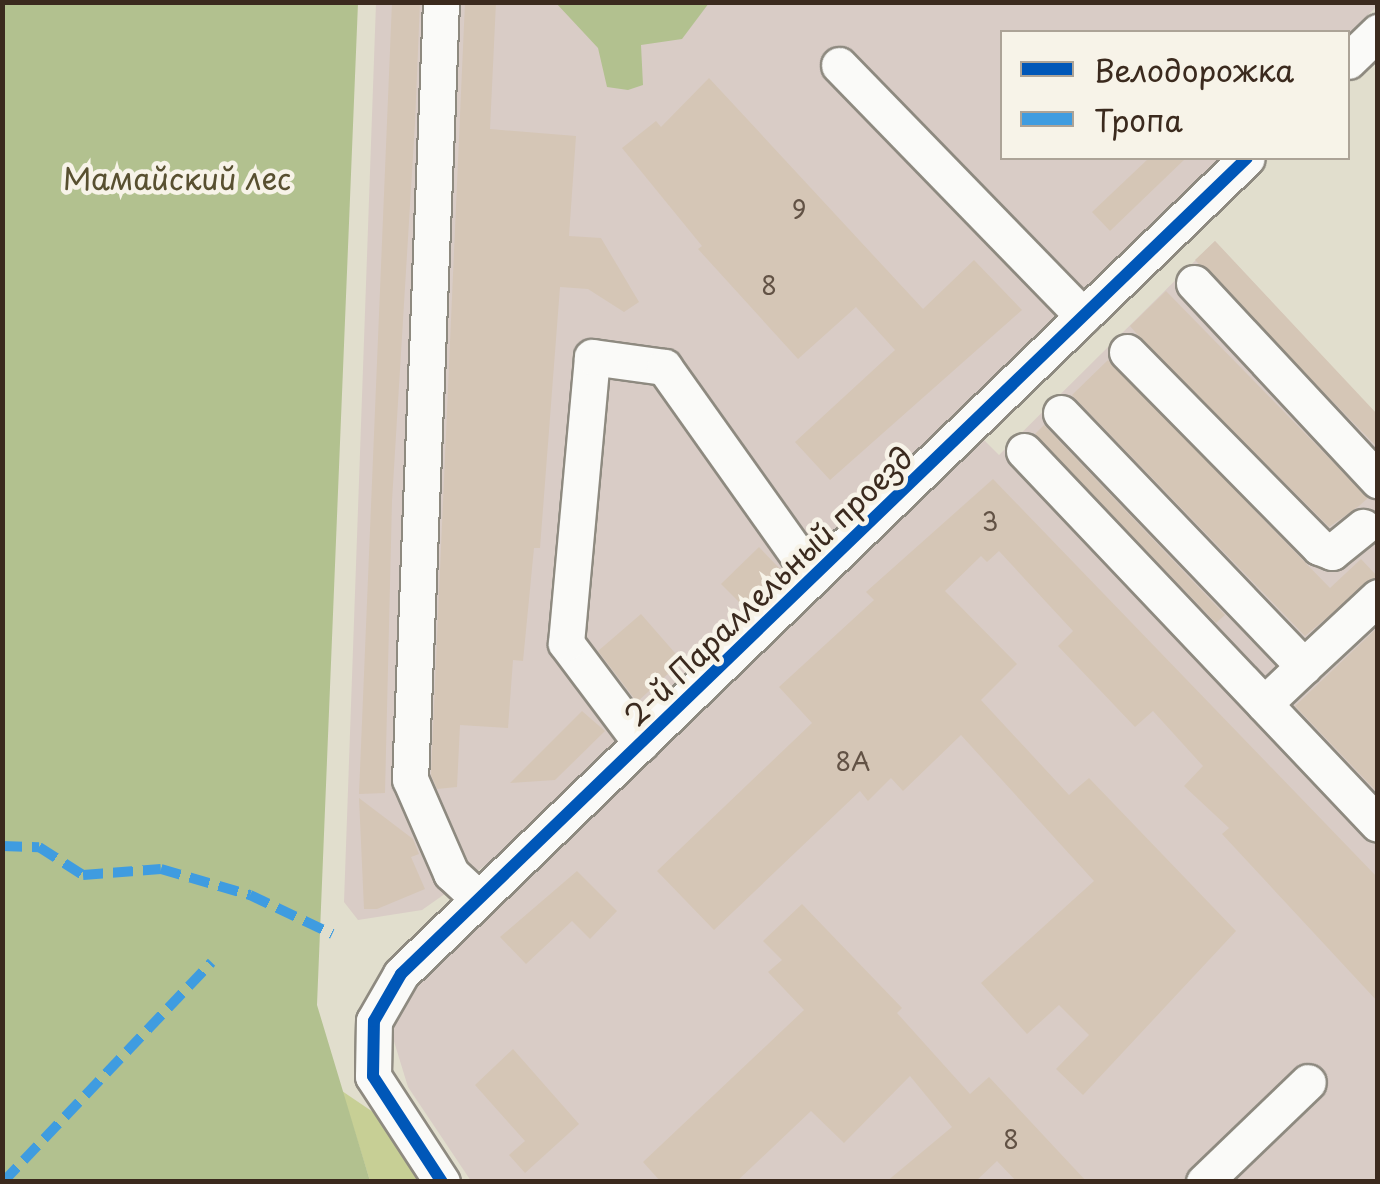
<!DOCTYPE html>
<meta charset="utf-8">
<style>
body{margin:0}
#map{position:relative;width:1380px;height:1184px;overflow:hidden;background:#e1decd;font-family:"Playpen Sans",sans-serif}
div>[style]{position:absolute}
.industrial>*{inset:0;background:#d9ccc6}
.green>*{inset:0;background:#c7cf95}
.forest>*{inset:0;background:#b2c18f}
.building>*{inset:0;background:#d5c6b6}
.roads{filter:drop-shadow(2px 0 #8e8a80) drop-shadow(-2px 0 #8e8a80) drop-shadow(0 2px #8e8a80) drop-shadow(0 -2px #8e8a80)}
.minor>*{height:35px;margin:-17.5px;padding:0 17.5px;transform-origin:17.5px;border-radius:17.5px;background:#fafaf8}
.quiet>*{height:10px;margin-top:-5px;transform-origin:0;background:repeating-linear-gradient(90deg,#3f9ce0 0 20px,transparent 0 30px)}
.cycleway>*{height:12px;margin:-6px;padding:0 6px;transform-origin:6px;border-radius:6px;background:#0057b8}
span{translate:-50% -50%;white-space:nowrap;text-align:center;line-height:1.15;-webkit-text-stroke:9px #f7f3e8;paint-order:stroke}
.number-label{font-size:25px;color:#625245}
.number-label span{-webkit-text-stroke-width:0}
.park-label{font-size:30px;color:#585030}
.street-label{font-size:30px;color:#3b2a1e}
.frame{position:absolute;inset:0;border:5px solid #3b2a1e;pointer-events:none}
.legend{position:absolute;left:1000px;top:30px;width:350px;height:130px;box-sizing:border-box;background:#f7f3e8;border:2px solid #aca397;margin:0;padding:12px 18px;list-style:none;font-size:30px;color:#3b2a1e}
.legend li{display:flex;align-items:center;gap:20px;height:50px}
.legend b{width:50px;border:2px solid #aca397}
</style>
<div id="map">
<div class="industrial">
<div style="clip-path:polygon(376px 3px,1377px 3px,1377px 6px,1348px 35px,1002px 32px,1002px 158px,1221px 158px,490px 862px,422px 910px,358px 920px,344px 902px)"></div>
<div style="clip-path:polygon(1215px 241px,1377px 415px,1377px 1181px,471px 1181px,408px 1087px,388px 1022px,406px 991px,980px 436px,999px 455px)"></div>
</div>
<div class="green">
<div style="clip-path:polygon(342px 1091px,373px 1112px,421px 1181px,370px 1181px)"></div>
</div>
<div class="forest">
<div style="clip-path:polygon(2px 3px,358px 3px,317px 1005px,370px 1181px,3px 1181px)"></div>
<div style="clip-path:polygon(556px 3px,709px 3px,682px 39px,641px 45px,643px 85px,628px 90px,607px 87px,598px 48px)"></div>
</div>
<div class="building">
<div style="clip-path:polygon(392px 2px,420px 2px,415px 123px,392px 501px,385px 793px,359px 794px)"></div>
<div style="clip-path:polygon(465px 2px,496px 2px,490px 129px,576px 136px,569px 236px,601px 238px,639px 302px,624px 312px,588px 289px,560px 287px,540px 548px,534px 548px,523px 661px,513px 660px,508px 728px,460px 725px,457px 787px,437px 789px,431px 775px)"></div>
<div style="clip-path:polygon(709px 78px,923px 309px,974px 260px,1022px 310px,830px 480px,795px 442px,895px 350px,856px 307px,798px 359px,698px 249px,702px 246px,622px 148px,656px 121px,661px 127px)"></div>
<div style="clip-path:polygon(1149px 158px,1186px 158px,1110px 231px,1092px 212px)"></div>
<div style="clip-path:polygon(1215px 241px,1378px 415px,1378px 448px,1195px 260px)"></div>
<div style="clip-path:polygon(1166px 291px,1368px 498px,1359px 506px,1329px 527px,1136px 333px,1130px 326px)"></div>
<div style="clip-path:polygon(1108px 360px,1330px 588px,1361px 559px,1377px 576px,1305px 636px,1072px 395px)"></div>
<div style="clip-path:polygon(1044px 425px,1225px 615px,1216px 623px,1035px 434px)"></div>
<div style="clip-path:polygon(993px 479px,1378px 878px,1378px 1002px,1222px 834px,1229px 828px,1184px 786px,1203px 766px,1153px 711px,1135px 727px,1058px 646px,1073px 631px,999px 551px,987px 562px,981px 556px,945px 591px,1017px 664px,981px 700px,1069px 795px,1089px 778px,1236px 931px,1083px 1095px,1056px 1069px,1089px 1035px,1059px 1005px,1027px 1034px,981px 983px,1094px 881px,961px 735px,903px 791px,891px 778px,868px 801px,860px 791px,714px 930px,657px 871px,812px 723px,779px 687px,874px 600px,866px 592px)"></div>
<div style="clip-path:polygon(759px 547px,780px 569px,742px 605px,721px 584px)"></div>
<div style="clip-path:polygon(641px 614px,682px 661px,637px 702px,598px 651px)"></div>
<div style="clip-path:polygon(1378px 627px,1378px 793px,1295px 706px)"></div>
<div style="clip-path:polygon(582px 711px,605px 731px,555px 780px,510px 783px)"></div>
<div style="clip-path:polygon(359px 798px,413px 839px,419px 854px,411px 857px,425px 889px,377px 909px,364px 909px)"></div>
<div style="clip-path:polygon(577px 871px,617px 911px,590px 939px,572px 921px,526px 964px,500px 937px)"></div>
<div style="clip-path:polygon(802px 904px,902px 1008px,897px 1013px,970px 1094px,989px 1077px,1087px 1182px,1017px 1182px,997px 1161px,975px 1182px,886px 1182px,952px 1127px,910px 1076px,844px 1143px,811px 1111px,736px 1182px,661px 1182px,643px 1162px,804px 1010px,768px 972px,782px 960px,763px 941px)"></div>
<div style="clip-path:polygon(513px 1049px,579px 1124px,525px 1173px,509px 1155px,525px 1141px,475px 1085px)"></div>
</div>
<div class="roads">
<div class="minor">
<div style="left:441px;top:2px;width:778px;rotate:92.28deg"></div>
<div style="left:410px;top:779px;width:103px;rotate:66.4deg"></div>
<div style="left:451px;top:873px;width:38px;rotate:43deg"></div>
<div style="left:1348px;top:61px;width:42px;rotate:-44deg"></div>
<div style="left:839px;top:65px;width:350px;rotate:45.8deg"></div>
<div style="left:1194px;top:283px;width:270px;rotate:47deg"></div>
<div style="left:1127px;top:352px;width:274px;rotate:45.4deg"></div>
<div style="left:1319px;top:547px;width:14px;rotate:21deg"></div>
<div style="left:1332px;top:552px;width:40px;rotate:-39deg"></div>
<div style="left:1061px;top:413px;width:351px;rotate:46.2deg"></div>
<div style="left:1304px;top:666px;width:55px;rotate:136.5deg"></div>
<div style="left:1024px;top:451px;width:514px;rotate:46.5deg"></div>
<div style="left:1304px;top:666px;width:101px;rotate:-43deg"></div>
<div style="left:641px;top:743px;width:125px;rotate:-126.9deg"></div>
<div style="left:566px;top:643px;width:287px;rotate:-84.8deg"></div>
<div style="left:592px;top:357px;width:73px;rotate:7.9deg"></div>
<div style="left:664px;top:367px;width:257px;rotate:54.6deg"></div>
<div style="left:442px;top:1182px;width:126px;rotate:-123.1deg"></div>
<div style="left:373px;top:1076px;width:55px;rotate:-89deg"></div>
<div style="left:374px;top:1021px;width:54px;rotate:-60.1deg"></div>
<div style="left:401px;top:974px;width:1175px;rotate:-43.97deg"></div>
<div style="left:1204px;top:1182px;width:144px;rotate:-43.9deg"></div>
</div>
</div>
<div class="quiet">
<div style="left:2px;top:846px;width:37px;rotate:2deg"></div>
<div style="left:39px;top:847px;width:52px;rotate:32.5deg"></div>
<div style="left:83px;top:875px;width:78px;rotate:-4.4deg"></div>
<div style="left:161px;top:869px;width:93px;rotate:16.3deg"></div>
<div style="left:250px;top:895px;width:91px;rotate:25.4deg"></div>
<div style="left:3px;top:1182px;width:303px;rotate:-46.5deg"></div>
</div>
<div class="cycleway">
<div style="left:442px;top:1182px;width:126px;rotate:-123.1deg"></div>
<div style="left:373px;top:1076px;width:55px;rotate:-89deg"></div>
<div style="left:374px;top:1021px;width:54px;rotate:-60.1deg"></div>
<div style="left:401px;top:974px;width:1175px;rotate:-43.97deg"></div>
</div>
<div class="number-label">
<span style="left:799px;top:209px">9</span>
<span style="left:769px;top:285px">8</span>
<span style="left:990px;top:521px">3</span>
<span style="left:853px;top:761px">8А</span>
<span style="left:1011px;top:1139px">8</span>
</div>
<div class="park-label">
<span style="left:177px;top:178px">Мамайский лес</span>
</div>
<div class="street-label">
<span style="left:768px;top:586px;rotate:-44deg">2-й Параллельный проезд</span>
</div>
<div class="frame"></div>
<ul class="legend">
<li><b style="height:12px;background:#0057b8"></b>Велодорожка</li>
<li><b style="height:12px;background:#3f9ce0"></b>Тропа</li>
</ul>
</div>
